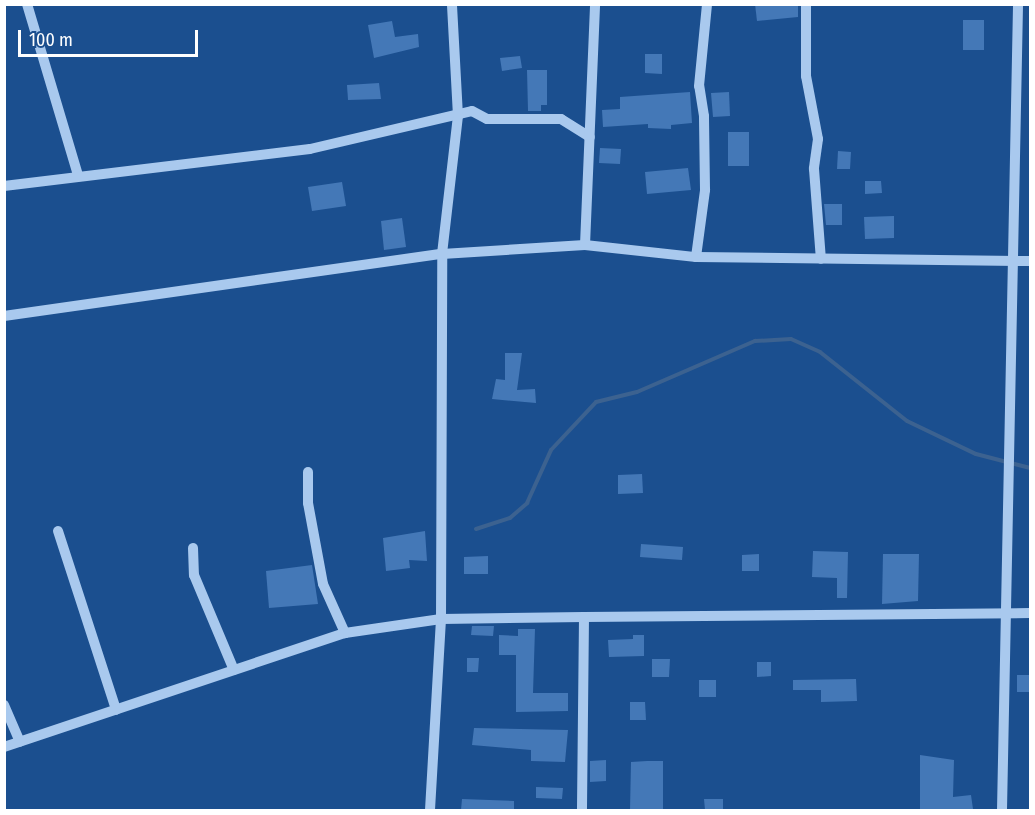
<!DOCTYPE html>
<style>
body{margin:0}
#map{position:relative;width:1035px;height:815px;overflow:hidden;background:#1b4f8f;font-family:"Fira Sans Condensed",sans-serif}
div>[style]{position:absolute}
.stream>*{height:4px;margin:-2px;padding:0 2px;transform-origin:2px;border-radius:2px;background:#3c6290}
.building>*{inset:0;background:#4478b7}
.minor>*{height:10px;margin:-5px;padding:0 5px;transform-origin:5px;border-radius:5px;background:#a9c9ee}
span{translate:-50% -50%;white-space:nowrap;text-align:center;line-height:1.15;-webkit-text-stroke:4.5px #1b4f8f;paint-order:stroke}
.frame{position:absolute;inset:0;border:6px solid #fff;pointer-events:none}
.scale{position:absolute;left:18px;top:30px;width:180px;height:27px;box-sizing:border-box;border:3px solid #fff;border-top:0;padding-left:8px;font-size:18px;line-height:21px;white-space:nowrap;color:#fff;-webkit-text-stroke:4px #1b4f8f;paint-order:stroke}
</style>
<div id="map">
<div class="stream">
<div style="left:476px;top:529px;width:36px;rotate:-18deg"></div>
<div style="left:510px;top:518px;width:23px;rotate:-41deg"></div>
<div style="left:527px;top:503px;width:58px;rotate:-65.6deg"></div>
<div style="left:551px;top:450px;width:66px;rotate:-46.8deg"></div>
<div style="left:596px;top:402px;width:42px;rotate:-13.7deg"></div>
<div style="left:637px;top:392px;width:129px;rotate:-23.4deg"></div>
<div style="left:755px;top:341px;width:36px;rotate:-3deg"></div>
<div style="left:791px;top:339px;width:32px;rotate:24deg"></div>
<div style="left:820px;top:352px;width:111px;rotate:38.4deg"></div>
<div style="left:907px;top:421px;width:76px;rotate:25.6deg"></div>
<div style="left:976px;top:454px;width:56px;rotate:14.5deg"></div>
</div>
<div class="building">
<div style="clip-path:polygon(755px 4px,798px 4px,798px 17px,757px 21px)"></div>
<div style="clip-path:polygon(963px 20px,984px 20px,984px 50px,963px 50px)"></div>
<div style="clip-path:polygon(392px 21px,395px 37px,418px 34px,419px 47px,374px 58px,368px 25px)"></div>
<div style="clip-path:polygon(645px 54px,662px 54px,662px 74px,645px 73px)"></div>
<div style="clip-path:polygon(520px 56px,522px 68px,502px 71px,500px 58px)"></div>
<div style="clip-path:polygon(527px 70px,547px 70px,547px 105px,541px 105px,541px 111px,528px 111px)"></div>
<div style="clip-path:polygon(379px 83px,381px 99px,348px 100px,347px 85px)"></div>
<div style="clip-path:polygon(690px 92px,692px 123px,671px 125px,671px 129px,648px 128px,648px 124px,603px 127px,602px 110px,620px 109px,620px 97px)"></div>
<div style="clip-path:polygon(729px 92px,730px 116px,713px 117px,711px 93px)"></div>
<div style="clip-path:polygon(728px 132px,749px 132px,749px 166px,728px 166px)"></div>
<div style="clip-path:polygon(600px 148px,621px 149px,620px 164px,599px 163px)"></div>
<div style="clip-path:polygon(838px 151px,851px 152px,850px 169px,837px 169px)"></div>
<div style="clip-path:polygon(688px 168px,691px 190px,647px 194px,645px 172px)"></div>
<div style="clip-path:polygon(865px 181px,881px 181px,882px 193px,865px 194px)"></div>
<div style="clip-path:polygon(342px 182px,346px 206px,312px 211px,308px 187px)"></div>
<div style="clip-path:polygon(824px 204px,842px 204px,842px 225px,826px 225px)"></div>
<div style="clip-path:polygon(894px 216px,894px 238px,865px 239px,864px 217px)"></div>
<div style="clip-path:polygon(402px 218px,406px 247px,384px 250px,381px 221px)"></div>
<div style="clip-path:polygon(505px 353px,522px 353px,517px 390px,535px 389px,536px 403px,492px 399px,496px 379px,505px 380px)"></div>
<div style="clip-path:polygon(642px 474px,643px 493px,618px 494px,618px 475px)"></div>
<div style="clip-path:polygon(425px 531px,427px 561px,409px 560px,410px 568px,386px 571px,383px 538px)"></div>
<div style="clip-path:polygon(641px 544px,683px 547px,682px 560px,640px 557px)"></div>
<div style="clip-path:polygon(813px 551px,848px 552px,847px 598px,837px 598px,837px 578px,812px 577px)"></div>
<div style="clip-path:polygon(759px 554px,759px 571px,742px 571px,742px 555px)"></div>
<div style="clip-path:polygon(883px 554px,919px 554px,918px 601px,882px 604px)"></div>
<div style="clip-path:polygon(488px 556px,488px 574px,464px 574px,464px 557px)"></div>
<div style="clip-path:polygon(312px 565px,318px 604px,269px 608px,266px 571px)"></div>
<div style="clip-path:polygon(472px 626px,494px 626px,493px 636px,471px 635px)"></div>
<div style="clip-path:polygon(518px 629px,535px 629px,533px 693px,568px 693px,568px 711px,516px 712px,516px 655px,499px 655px,499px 635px,518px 636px)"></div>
<div style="clip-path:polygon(633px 635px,644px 635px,644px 656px,609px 657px,608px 640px,633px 639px)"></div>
<div style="clip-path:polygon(467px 658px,479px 658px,478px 672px,467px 672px)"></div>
<div style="clip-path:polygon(652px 659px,670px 659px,669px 677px,652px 677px)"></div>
<div style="clip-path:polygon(757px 662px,771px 662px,771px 676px,757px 677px)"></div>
<div style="clip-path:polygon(1017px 675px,1030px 675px,1030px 692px,1017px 692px)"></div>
<div style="clip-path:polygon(856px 679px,857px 701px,821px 702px,821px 690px,793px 690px,793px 680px)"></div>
<div style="clip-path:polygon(699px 680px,716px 680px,716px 697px,699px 697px)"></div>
<div style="clip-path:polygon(630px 702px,645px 702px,646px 720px,630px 720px)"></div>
<div style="clip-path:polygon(474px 728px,568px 730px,565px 762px,531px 761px,531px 750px,472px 745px)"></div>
<div style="clip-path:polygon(920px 755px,954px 760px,953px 797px,971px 795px,973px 809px,920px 810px)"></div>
<div style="clip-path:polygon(606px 760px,606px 781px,590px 782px,590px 761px)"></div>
<div style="clip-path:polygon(647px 761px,663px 761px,663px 810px,630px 810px,631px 762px)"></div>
<div style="clip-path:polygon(536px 787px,563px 788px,562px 799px,536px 798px)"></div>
<div style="clip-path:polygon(462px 799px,514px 801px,514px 810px,461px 810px)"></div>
<div style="clip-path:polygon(704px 799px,723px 799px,723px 810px,705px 810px)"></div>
</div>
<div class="minor">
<div style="left:27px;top:4px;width:178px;rotate:73.4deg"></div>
<div style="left:806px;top:4px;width:72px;rotate:90deg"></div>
<div style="left:806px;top:76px;width:64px;rotate:79.2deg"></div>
<div style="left:818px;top:139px;width:30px;rotate:98deg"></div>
<div style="left:814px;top:169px;width:90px;rotate:85.6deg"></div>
<div style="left:4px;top:186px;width:308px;rotate:-6.9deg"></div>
<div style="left:310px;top:149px;width:166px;rotate:-13.2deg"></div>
<div style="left:472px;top:111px;width:17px;rotate:28deg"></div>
<div style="left:487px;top:119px;width:74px"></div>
<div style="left:561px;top:119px;width:34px;rotate:32deg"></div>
<div style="left:585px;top:245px;width:241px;rotate:-87.6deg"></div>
<div style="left:696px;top:257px;width:68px;rotate:-82.3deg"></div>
<div style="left:705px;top:190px;width:74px;rotate:-90.8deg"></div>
<div style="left:704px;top:116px;width:30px;rotate:-99deg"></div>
<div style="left:699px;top:86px;width:82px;rotate:-84.4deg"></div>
<div style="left:4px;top:316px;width:442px;rotate:-8.1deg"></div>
<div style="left:442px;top:254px;width:143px;rotate:-3.6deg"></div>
<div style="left:585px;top:245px;width:112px;rotate:6.2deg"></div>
<div style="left:696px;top:257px;width:334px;rotate:0.7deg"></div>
<div style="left:308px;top:472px;width:31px;rotate:90deg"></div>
<div style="left:308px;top:503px;width:82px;rotate:79.5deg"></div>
<div style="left:323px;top:584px;width:54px;rotate:65.8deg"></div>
<div style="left:58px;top:531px;width:188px;rotate:72deg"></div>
<div style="left:193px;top:548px;width:27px;rotate:88deg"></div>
<div style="left:194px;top:575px;width:103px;rotate:67.2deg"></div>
<div style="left:584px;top:617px;width:446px;rotate:-0.5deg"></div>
<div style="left:4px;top:705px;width:40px;rotate:66.6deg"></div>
<div style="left:4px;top:747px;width:360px;rotate:-18.5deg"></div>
<div style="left:345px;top:633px;width:97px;rotate:-8.3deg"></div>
<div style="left:441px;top:619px;width:143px;rotate:-0.8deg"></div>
<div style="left:584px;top:617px;width:193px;rotate:90.6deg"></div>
<div style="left:430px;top:810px;width:191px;rotate:-86.7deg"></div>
<div style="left:441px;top:619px;width:365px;rotate:-89.8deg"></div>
<div style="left:442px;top:254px;width:139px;rotate:-83.4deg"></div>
<div style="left:458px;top:116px;width:112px;rotate:-93.1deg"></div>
<div style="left:1002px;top:810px;width:806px;rotate:-88.86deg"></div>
</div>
<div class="frame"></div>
<div class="scale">100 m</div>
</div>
